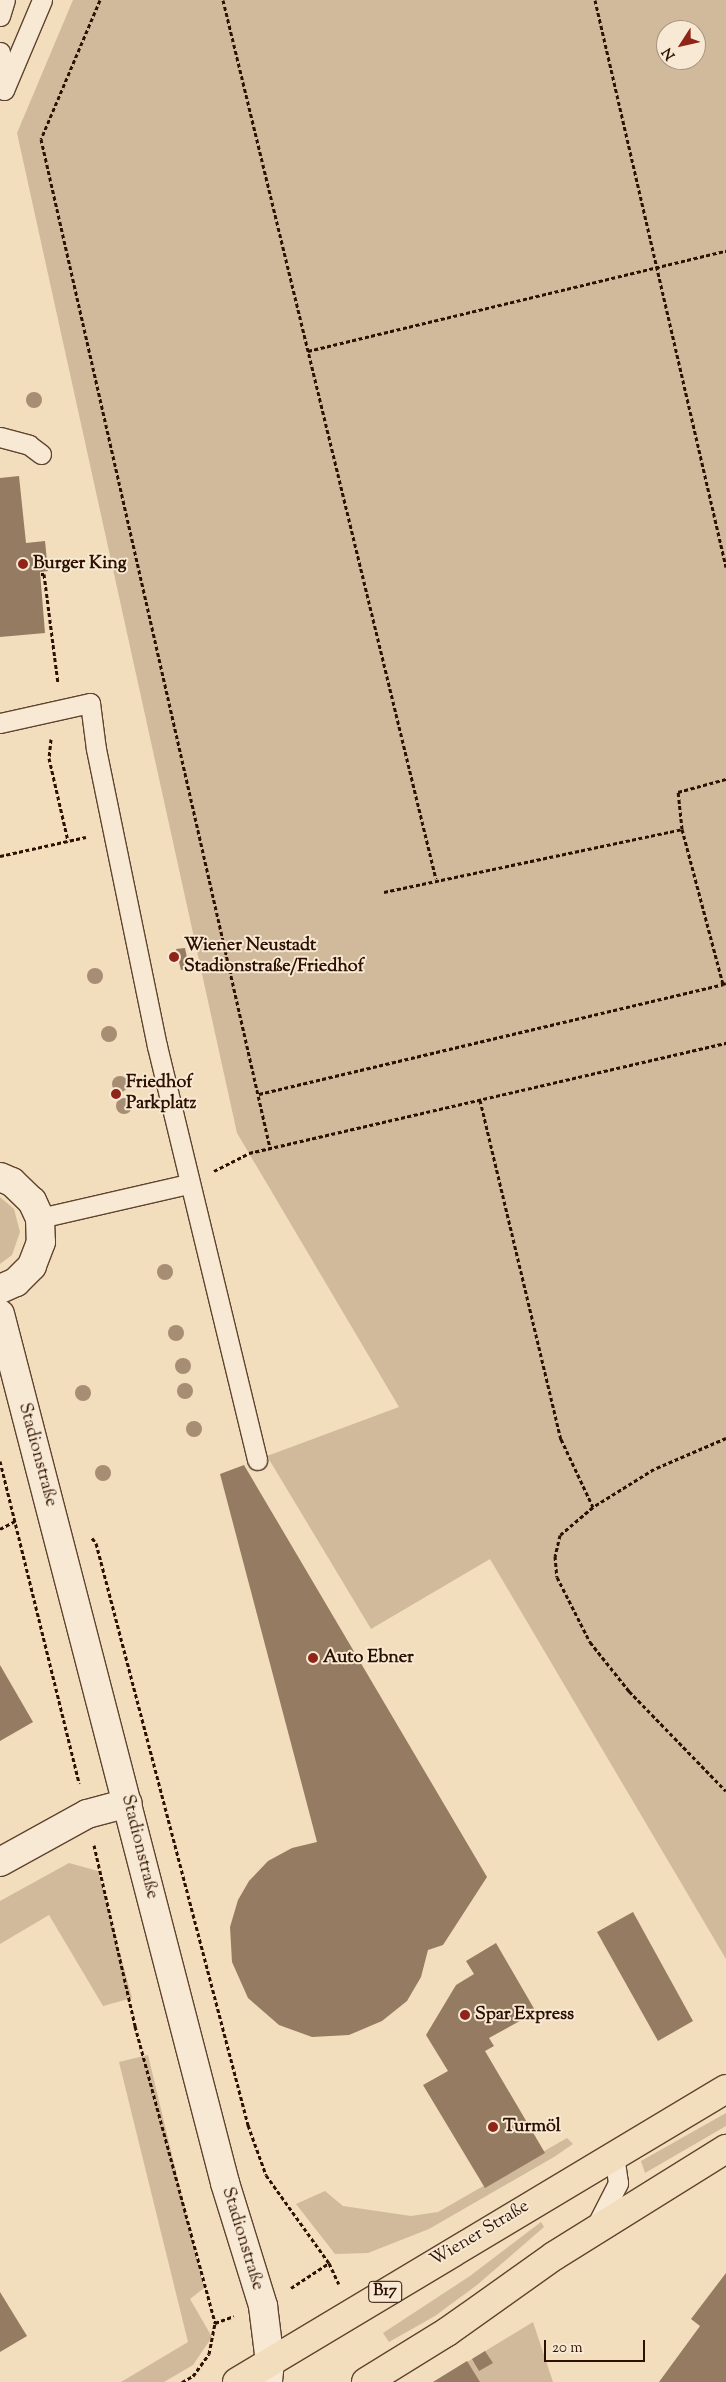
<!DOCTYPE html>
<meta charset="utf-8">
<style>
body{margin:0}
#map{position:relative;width:726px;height:2382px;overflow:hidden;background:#f2ddbc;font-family:"Sorts Mill Goudy",serif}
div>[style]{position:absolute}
.green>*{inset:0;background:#d1ba9c}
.building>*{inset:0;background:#947b62}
.path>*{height:3px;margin-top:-1.5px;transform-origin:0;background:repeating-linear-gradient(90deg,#2e1000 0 4px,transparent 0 6.5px)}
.roads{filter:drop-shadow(1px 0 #5f432f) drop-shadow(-1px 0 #5f432f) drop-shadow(0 1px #5f432f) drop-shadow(0 -1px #5f432f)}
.lane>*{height:19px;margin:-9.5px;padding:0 9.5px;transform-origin:9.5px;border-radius:9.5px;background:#f7e9d3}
.street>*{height:28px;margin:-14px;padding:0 14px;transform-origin:14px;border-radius:14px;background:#f7e9d3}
.secondary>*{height:28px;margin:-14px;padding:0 14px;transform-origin:14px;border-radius:14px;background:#f7e9d3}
.primary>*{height:28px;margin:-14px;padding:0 14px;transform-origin:14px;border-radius:14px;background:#f2ddbc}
.trees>*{width:16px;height:16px;margin:-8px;border-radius:50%;background:#a68d73}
.dots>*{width:14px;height:14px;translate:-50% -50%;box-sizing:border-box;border:2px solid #f7e9d3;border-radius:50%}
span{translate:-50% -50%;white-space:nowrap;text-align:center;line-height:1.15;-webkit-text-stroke:4px #f7e9d3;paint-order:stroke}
.shield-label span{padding:1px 4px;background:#f7e9d3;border:1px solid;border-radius:4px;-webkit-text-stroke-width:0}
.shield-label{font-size:16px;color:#2e1000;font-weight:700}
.poi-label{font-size:18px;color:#2e1000;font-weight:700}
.left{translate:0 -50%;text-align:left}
.street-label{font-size:18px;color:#2e1000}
.north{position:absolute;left:656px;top:20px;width:50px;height:50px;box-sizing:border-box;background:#f7e9d3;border:1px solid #a7927f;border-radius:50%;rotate:235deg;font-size:14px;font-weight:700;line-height:20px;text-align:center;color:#2e1000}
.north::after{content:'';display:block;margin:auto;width:18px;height:22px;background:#8f2418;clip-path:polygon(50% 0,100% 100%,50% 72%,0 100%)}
.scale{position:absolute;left:544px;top:2340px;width:101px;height:22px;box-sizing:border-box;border:2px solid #2e1000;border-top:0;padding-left:6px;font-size:15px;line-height:18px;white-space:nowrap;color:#2e1000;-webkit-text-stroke:4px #f7e9d3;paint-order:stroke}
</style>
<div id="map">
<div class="green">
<div style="clip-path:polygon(evenodd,73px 0,726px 0,726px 1959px,490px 1559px,371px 1629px,267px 1456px,399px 1407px,237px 1133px,17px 133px,73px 0,666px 30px,696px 30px,696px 60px,666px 60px,666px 30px)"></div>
<div style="clip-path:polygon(0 1197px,14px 1209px,20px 1232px,12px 1255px,0 1264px)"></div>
<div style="clip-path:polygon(69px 1863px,98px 1871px,132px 1998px,103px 2006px,49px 1915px,0 1944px,0 1901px)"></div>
<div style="clip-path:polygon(148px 2055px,204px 2288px,190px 2299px,212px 2337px,193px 2365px,164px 2382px,121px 2382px,188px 2342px,119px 2062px)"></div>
<div style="clip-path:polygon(726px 2113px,726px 2126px,645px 2173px,641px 2161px)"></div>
<div style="clip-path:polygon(567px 2138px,573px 2144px,554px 2157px,429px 2229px,368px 2253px,335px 2254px,296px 2204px,325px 2191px,343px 2206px,411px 2216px,438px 2212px)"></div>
<div style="clip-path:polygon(541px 2222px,544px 2227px,477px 2285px,435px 2316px,389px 2342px,383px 2333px,470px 2276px)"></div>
<div style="clip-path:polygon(533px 2322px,553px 2382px,433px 2382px,472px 2359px)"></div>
</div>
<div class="building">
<div style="clip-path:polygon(19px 476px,26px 543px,45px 541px,48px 571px,40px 572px,45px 633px,0 637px,0 478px)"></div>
<div style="clip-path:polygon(185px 948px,189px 968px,181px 970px,176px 949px)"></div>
<div style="clip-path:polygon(244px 1465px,487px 1877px,443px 1945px,428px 1950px,421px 1977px,407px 2001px,382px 2021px,349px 2035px,312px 2037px,279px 2025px,248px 1998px,232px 1962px,230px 1927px,238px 1900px,249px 1881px,268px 1861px,292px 1848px,317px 1842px,220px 1474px)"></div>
<div style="clip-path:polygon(0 1665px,33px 1722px,0 1741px)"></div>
<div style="clip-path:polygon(633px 1912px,693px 2021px,658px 2041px,597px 1932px)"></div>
<div style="clip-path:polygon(496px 1943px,536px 2012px,489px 2038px,494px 2046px,485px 2051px,545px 2153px,485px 2188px,423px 2085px,448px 2071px,426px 2035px,456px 1985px,474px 1974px,466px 1961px)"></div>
<div style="clip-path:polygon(726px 2273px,726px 2382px,659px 2382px,700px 2326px,691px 2319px)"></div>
<div style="clip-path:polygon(0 2292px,27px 2336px,0 2352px)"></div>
<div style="clip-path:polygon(485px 2351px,493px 2363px,479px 2371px,472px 2359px)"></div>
<div style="clip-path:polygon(467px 2361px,480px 2382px,433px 2382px)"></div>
</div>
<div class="path">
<div style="left:100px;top:0;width:151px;rotate:113deg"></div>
<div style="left:41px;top:139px;width:1035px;rotate:77.21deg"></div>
<div style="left:223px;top:0;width:904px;rotate:76.38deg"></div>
<div style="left:595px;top:0;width:582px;rotate:76.99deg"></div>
<div style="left:308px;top:351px;width:430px;rotate:-13.5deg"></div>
<div style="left:41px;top:574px;width:3px"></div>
<div style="left:44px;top:574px;width:110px;rotate:82.7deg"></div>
<div style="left:51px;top:739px;width:19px;rotate:96deg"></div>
<div style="left:49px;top:758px;width:85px;rotate:77.1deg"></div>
<div style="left:682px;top:829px;width:160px;rotate:75.2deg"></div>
<div style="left:723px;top:984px;width:3px;rotate:-18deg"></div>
<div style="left:0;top:856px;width:88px;rotate:-12.5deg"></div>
<div style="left:384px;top:892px;width:305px;rotate:-11.9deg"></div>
<div style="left:682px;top:829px;width:37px;rotate:-96deg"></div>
<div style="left:678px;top:792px;width:50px;rotate:-15.2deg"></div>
<div style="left:259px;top:1094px;width:477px;rotate:-13.3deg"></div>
<div style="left:480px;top:1100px;width:349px;rotate:76.6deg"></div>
<div style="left:561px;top:1439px;width:75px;rotate:64.8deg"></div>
<div style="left:214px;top:1171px;width:39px;rotate:-27deg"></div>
<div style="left:249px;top:1153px;width:490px;rotate:-13deg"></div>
<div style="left:726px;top:1438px;width:78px;rotate:156.7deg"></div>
<div style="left:654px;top:1469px;width:72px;rotate:148.1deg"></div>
<div style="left:593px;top:1507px;width:43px;rotate:139.7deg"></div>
<div style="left:560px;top:1535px;width:22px;rotate:103deg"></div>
<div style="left:555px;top:1556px;width:21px;rotate:85deg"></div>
<div style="left:557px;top:1577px;width:73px;rotate:63.1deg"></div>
<div style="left:590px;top:1642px;width:63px;rotate:51.5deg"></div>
<div style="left:629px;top:1691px;width:139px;rotate:45.9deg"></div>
<div style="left:0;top:1461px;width:332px;rotate:76.2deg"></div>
<div style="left:0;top:1529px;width:17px;rotate:-28deg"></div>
<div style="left:92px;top:1538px;width:6px;rotate:51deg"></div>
<div style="left:96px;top:1543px;width:602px;rotate:75.36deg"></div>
<div style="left:248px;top:2125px;width:53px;rotate:70.2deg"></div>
<div style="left:266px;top:2175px;width:108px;rotate:54.4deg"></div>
<div style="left:94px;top:1845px;width:186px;rotate:77.2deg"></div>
<div style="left:135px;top:2026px;width:308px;rotate:74.9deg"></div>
<div style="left:291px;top:2288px;width:45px;rotate:-33.3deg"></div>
<div style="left:329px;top:2263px;width:23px;rotate:65deg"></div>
<div style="left:182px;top:2382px;width:13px;rotate:-29deg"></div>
<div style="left:193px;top:2376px;width:27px;rotate:-54deg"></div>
<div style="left:209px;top:2354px;width:32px;rotate:-79deg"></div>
<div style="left:215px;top:2323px;width:20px;rotate:-20deg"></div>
</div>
<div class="roads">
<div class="lane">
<div style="left:0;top:16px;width:17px;rotate:-73deg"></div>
<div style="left:0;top:52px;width:38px;rotate:84deg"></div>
<div style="left:4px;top:90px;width:98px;rotate:-67.1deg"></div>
<div style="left:0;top:437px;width:30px;rotate:15deg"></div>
<div style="left:29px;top:445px;width:15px;rotate:37deg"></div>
<div style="left:0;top:723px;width:92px;rotate:-12.5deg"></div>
<div style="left:90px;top:703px;width:46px;rotate:82.6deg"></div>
<div style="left:96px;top:749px;width:303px;rotate:78.4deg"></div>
<div style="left:157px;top:1046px;width:426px;rotate:76.4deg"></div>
<div style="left:40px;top:1218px;width:153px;rotate:-12.9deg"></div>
<div style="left:594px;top:2230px;width:53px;rotate:-62.9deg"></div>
<div style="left:618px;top:2183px;width:30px;rotate:-98deg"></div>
</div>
<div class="street">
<div style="left:0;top:1862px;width:99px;rotate:-28.9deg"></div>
<div style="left:87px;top:1814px;width:42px;rotate:-15deg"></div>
</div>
<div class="secondary">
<div style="left:0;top:1177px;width:13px;rotate:23deg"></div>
<div style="left:12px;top:1182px;width:28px;rotate:44deg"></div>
<div style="left:32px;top:1201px;width:19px;rotate:65deg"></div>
<div style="left:40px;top:1218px;width:24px;rotate:88deg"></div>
<div style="left:41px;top:1242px;width:26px;rotate:111deg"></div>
<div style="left:32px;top:1266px;width:23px;rotate:135deg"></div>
<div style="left:16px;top:1282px;width:17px;rotate:156deg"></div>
<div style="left:0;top:1314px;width:898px;rotate:75.48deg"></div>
<div style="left:225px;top:2183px;width:129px;rotate:72.8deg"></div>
<div style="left:263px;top:2306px;width:56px;rotate:82.9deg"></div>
<div style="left:270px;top:2362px;width:20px;rotate:96deg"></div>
</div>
<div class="primary">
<div style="left:237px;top:2382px;width:570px;rotate:-30.93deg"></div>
<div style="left:366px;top:2382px;width:95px;rotate:-31.7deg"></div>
<div style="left:447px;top:2332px;width:131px;rotate:-35.4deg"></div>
<div style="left:554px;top:2256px;width:203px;rotate:-31.9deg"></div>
</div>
</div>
<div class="trees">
<div style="left:34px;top:400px"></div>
<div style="left:95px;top:976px"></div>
<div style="left:109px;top:1034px"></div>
<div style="left:120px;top:1084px"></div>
<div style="left:124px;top:1106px"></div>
<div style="left:165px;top:1272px"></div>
<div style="left:176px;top:1333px"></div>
<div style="left:183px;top:1366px"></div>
<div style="left:185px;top:1391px"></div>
<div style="left:83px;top:1393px"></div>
<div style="left:194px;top:1429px"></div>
<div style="left:103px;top:1473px"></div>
</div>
<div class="dots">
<div style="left:23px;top:564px;background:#8f2418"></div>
<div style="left:174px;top:957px;background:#8f2418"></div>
<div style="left:116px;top:1094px;background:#8f2418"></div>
<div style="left:313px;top:1658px;background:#8f2418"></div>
<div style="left:465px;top:2015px;background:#8f2418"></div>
<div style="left:493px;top:2127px;background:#8f2418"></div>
</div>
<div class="shield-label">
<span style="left:385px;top:2292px">B17</span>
</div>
<div class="poi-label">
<span class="left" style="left:33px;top:564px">Burger King</span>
<span class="left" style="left:184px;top:957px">Wiener Neustadt<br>Stadionstraße/Friedhof</span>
<span class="left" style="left:126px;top:1094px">Friedhof<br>Parkplatz</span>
<span class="left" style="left:323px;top:1658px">Auto Ebner</span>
<span class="left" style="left:475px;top:2015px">Spar Express</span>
<span class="left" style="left:503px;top:2127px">Turmöl</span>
</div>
<div class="street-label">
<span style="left:37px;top:1455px;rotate:75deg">Stadionstraße</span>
<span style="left:139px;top:1847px;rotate:76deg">Stadionstraße</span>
<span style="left:480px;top:2234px;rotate:-31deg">Wiener Straße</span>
<span style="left:242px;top:2239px;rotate:73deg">Stadionstraße</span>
</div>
<div class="north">N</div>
<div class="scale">20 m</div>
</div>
